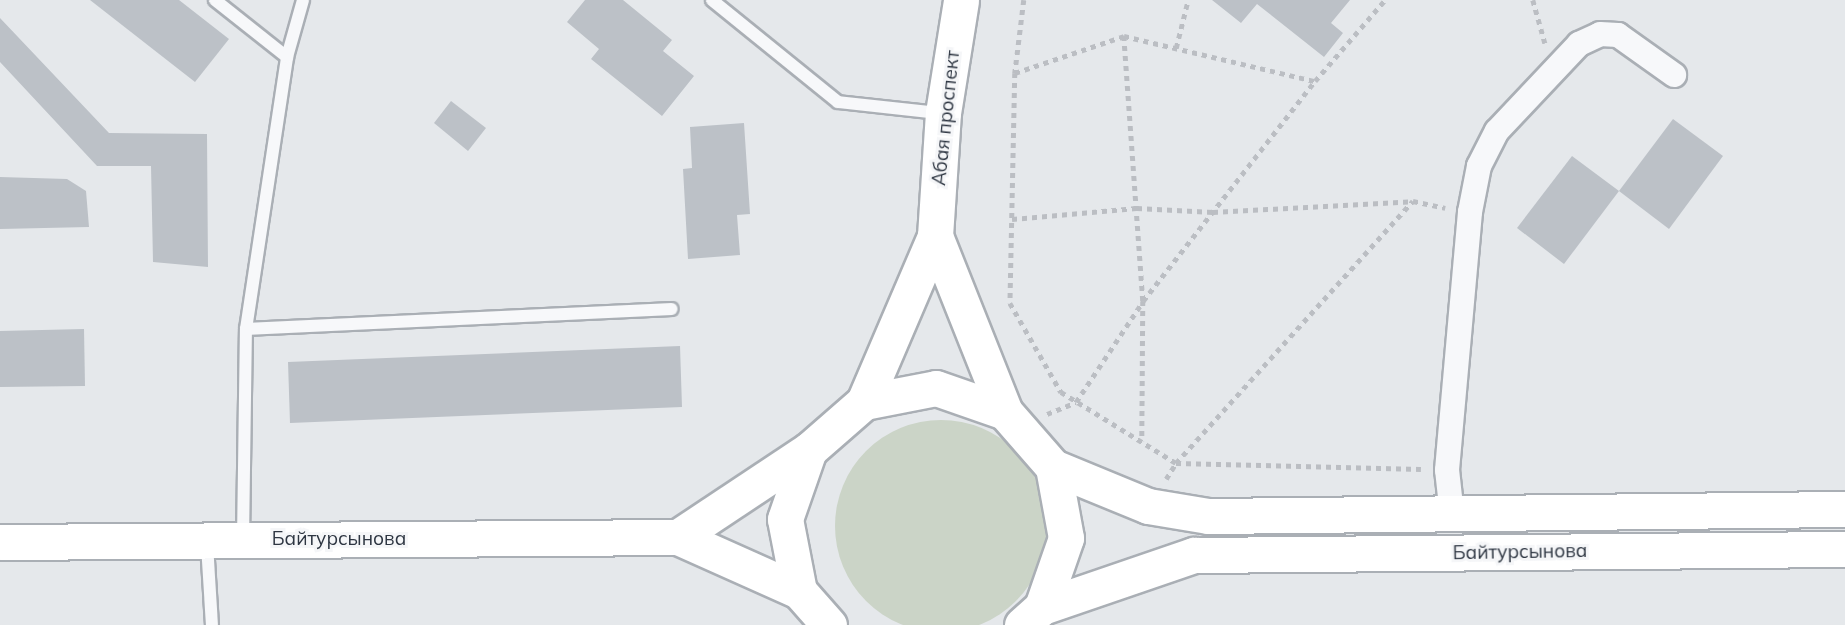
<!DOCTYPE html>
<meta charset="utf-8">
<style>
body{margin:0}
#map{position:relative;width:1845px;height:625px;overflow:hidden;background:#e5e8eb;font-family:Mulish,sans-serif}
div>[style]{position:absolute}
.green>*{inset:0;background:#cbd4c7}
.round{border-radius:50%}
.building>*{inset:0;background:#bcc1c7}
.path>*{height:4.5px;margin-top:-2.25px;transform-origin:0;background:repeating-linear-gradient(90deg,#bbbec3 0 5px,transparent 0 10px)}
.roads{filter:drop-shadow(2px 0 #aaafb5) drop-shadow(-2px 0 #aaafb5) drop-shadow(0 2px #aaafb5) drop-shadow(0 -2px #aaafb5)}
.lane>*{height:12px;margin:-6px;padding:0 6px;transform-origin:6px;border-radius:6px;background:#f7f8fa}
.street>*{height:24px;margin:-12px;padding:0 12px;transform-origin:12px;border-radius:12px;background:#f7f8fa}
.secondary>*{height:35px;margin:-17.5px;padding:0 17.5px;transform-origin:17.5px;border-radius:17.5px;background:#fff}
span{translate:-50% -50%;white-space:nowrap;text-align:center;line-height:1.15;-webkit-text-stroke:6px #f5f6f8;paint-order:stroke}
.street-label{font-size:19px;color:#2e3642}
</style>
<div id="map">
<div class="green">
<div class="round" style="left:835px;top:420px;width:212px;height:212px"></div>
</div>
<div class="building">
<div style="clip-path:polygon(90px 0,179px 0,229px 39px,195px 82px)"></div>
<div style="clip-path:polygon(585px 0,623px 0,672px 40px,663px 51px,694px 76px,662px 116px,591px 59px,599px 49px,567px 22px)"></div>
<div style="clip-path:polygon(1212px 0,1350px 0,1331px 23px,1343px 33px,1324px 57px,1257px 4px,1241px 23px)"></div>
<div style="clip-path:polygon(0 18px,109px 133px,207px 134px,208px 267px,153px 262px,151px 166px,97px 166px,0 62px)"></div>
<div style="clip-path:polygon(451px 101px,486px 128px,468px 151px,434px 123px)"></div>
<div style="clip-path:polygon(1673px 119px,1723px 156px,1669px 229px,1619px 191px)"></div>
<div style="clip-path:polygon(744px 123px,750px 214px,737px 215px,740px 255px,688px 259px,683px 169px,692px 168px,690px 127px)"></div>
<div style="clip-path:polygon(1572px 156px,1619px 191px,1564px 264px,1517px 228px)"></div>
<div style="clip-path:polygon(0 177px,67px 179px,86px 191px,89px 227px,0 229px)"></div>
<div style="clip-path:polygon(84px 329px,85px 386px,0 387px,0 331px)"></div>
<div style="clip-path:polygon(680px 346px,682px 407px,290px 423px,288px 362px)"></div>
</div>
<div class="path">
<div style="left:1024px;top:0;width:74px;rotate:97deg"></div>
<div style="left:1015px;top:73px;width:230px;rotate:91.2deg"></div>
<div style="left:1010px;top:303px;width:103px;rotate:60.2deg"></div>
<div style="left:1061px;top:392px;width:135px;rotate:31.7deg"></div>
<div style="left:1176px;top:463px;width:245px;rotate:1.4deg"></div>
<div style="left:1533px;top:0;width:45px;rotate:74.4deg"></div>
<div style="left:1124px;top:36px;width:196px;rotate:13.3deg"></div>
<div style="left:1176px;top:48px;width:49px;rotate:-76deg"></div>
<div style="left:1015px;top:73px;width:115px;rotate:-18.7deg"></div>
<div style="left:1124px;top:36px;width:266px;rotate:85.9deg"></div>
<div style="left:1143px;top:301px;width:140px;rotate:90.4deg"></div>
<div style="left:1012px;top:219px;width:125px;rotate:-5deg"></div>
<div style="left:1137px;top:208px;width:76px;rotate:3deg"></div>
<div style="left:1213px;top:212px;width:200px;rotate:-3.1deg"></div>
<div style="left:1047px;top:414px;width:31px;rotate:-22deg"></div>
<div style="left:1076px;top:402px;width:121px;rotate:-56.4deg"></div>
<div style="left:1143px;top:301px;width:279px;rotate:-52deg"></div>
<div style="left:1315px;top:81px;width:107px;rotate:-49.2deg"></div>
<div style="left:1166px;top:479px;width:19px;rotate:-58deg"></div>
<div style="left:1176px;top:463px;width:353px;rotate:-47.9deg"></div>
<div style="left:1413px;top:201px;width:33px;rotate:12deg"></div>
</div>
<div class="roads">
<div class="lane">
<div style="left:215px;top:0;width:92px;rotate:38.4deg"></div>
<div style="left:712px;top:0;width:162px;rotate:39deg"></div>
<div style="left:838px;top:102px;width:102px;rotate:6.2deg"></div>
<div style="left:246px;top:329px;width:426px;rotate:-2.7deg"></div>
<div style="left:243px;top:540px;width:211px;rotate:-89.2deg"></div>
<div style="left:246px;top:329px;width:275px;rotate:-81.4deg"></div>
<div style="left:287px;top:57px;width:59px;rotate:-74.3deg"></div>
<div style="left:207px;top:544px;width:81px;rotate:86.5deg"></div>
</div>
<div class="street">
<div style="left:1452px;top:515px;width:45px;rotate:-96.3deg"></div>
<div style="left:1447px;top:470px;width:259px;rotate:-84.9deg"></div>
<div style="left:1470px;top:212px;width:47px;rotate:-78.9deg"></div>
<div style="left:1479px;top:166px;width:39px;rotate:-63deg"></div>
<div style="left:1497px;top:131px;width:120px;rotate:-46.7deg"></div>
<div style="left:1579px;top:44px;width:23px;rotate:-25deg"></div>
<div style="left:1600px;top:34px;width:18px;rotate:3deg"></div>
<div style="left:1618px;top:35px;width:69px;rotate:35.5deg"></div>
</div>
<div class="secondary">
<div style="left:935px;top:236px;width:189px;rotate:68.3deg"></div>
<div style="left:864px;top:402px;width:181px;rotate:-66.8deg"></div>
<div style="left:935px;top:236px;width:123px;rotate:-86.3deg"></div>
<div style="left:943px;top:113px;width:114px;rotate:-80.9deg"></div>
<div style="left:1053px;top:467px;width:103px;rotate:22.3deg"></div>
<div style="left:1148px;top:506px;width:61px;rotate:9.5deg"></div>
<div style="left:1208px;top:516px;width:637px;rotate:-0.63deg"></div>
<div style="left:678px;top:537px;width:157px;rotate:-33.6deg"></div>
<div style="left:0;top:542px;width:678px;rotate:-0.42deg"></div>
<div style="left:678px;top:537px;width:133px;rotate:24.1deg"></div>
<div style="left:1042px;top:607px;width:161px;rotate:-18.9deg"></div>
<div style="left:1194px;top:555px;width:651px;rotate:-0.53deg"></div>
<div style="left:829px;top:625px;width:45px;rotate:-131.4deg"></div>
<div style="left:799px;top:591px;width:73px;rotate:-101deg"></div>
<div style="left:785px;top:519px;width:73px;rotate:-70.8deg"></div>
<div style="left:809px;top:450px;width:73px;rotate:-41.1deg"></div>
<div style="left:864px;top:402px;width:73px;rotate:-11deg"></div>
<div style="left:936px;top:388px;width:73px;rotate:19.2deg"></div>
<div style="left:1005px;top:412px;width:73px;rotate:48.9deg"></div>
<div style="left:1053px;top:467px;width:72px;rotate:79.6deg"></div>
<div style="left:1066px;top:538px;width:73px;rotate:109.2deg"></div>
<div style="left:1042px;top:607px;width:27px;rotate:138deg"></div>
</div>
</div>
<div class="street-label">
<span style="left:946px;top:118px;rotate:-84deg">Абая проспект</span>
<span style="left:339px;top:539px">Байтурсынова</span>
<span style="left:1520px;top:552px;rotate:-1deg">Байтурсынова</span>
</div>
</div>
